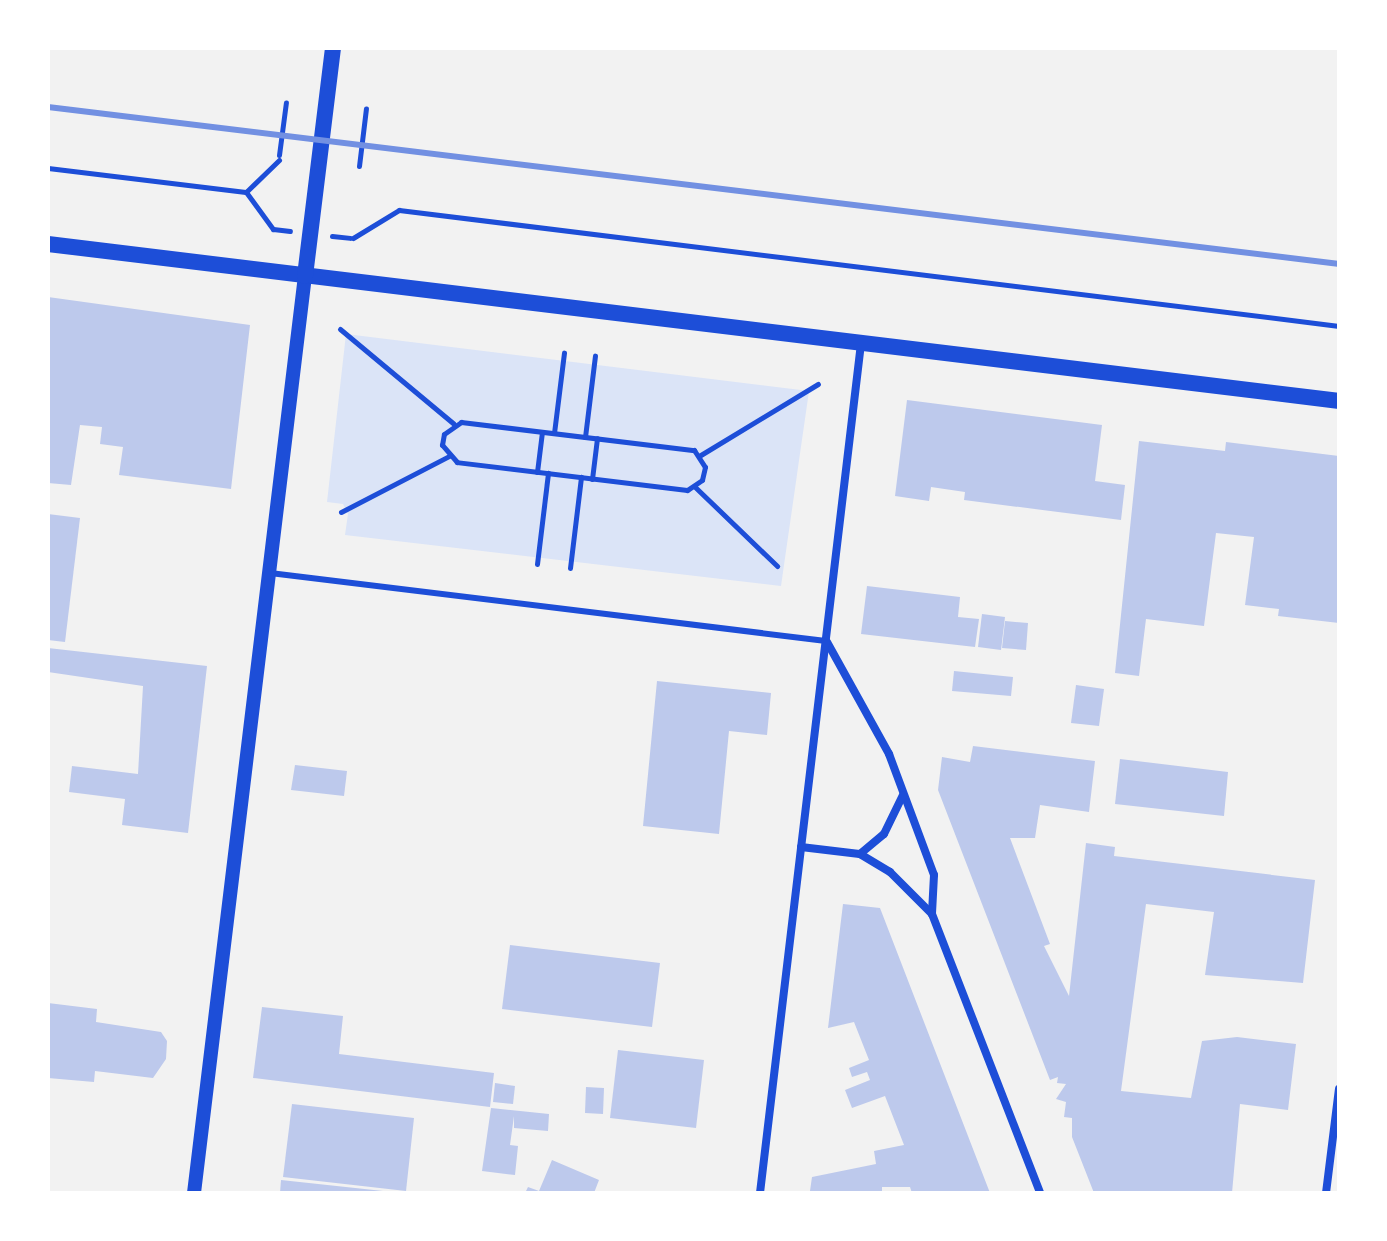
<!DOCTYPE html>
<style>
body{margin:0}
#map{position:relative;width:1387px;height:1241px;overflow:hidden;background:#f2f2f2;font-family:"Public Sans",sans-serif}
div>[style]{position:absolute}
.green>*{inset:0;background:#dbe4f7}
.building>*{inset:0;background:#bdc9ec}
.path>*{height:5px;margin:-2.5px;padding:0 2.5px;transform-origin:2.5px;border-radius:2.5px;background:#1d4ed8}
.service>*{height:6px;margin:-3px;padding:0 3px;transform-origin:3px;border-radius:3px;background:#1d4ed8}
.minor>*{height:8px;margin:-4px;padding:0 4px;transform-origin:4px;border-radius:4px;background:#1d4ed8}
.tertiary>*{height:14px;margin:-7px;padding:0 7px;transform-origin:7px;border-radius:7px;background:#1d4ed8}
.secondary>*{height:16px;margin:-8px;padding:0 8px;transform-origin:8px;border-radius:8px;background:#1d4ed8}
.rail>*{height:6px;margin:-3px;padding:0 3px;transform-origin:3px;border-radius:3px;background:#7290e2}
span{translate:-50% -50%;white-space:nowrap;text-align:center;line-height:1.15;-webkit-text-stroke:8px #fff;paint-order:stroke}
.frame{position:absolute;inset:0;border:50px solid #fff;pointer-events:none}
</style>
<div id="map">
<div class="green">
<div style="clip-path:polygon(346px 334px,809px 391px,781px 586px,345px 535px,348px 514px,343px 504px,327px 502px)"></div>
</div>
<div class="building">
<div style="clip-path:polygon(48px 297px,250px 325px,231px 489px,119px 475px,123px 447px,100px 444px,102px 427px,80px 425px,71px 485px,48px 483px)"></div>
<div style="clip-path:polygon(907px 400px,1102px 425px,1095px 481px,1125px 485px,1121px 520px,964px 500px,965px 492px,931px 487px,929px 501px,895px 496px)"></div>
<div style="clip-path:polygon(1139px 441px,1225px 451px,1226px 442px,1339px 456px,1339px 623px,1278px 616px,1279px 609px,1245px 605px,1254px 537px,1216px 533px,1204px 626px,1146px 619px,1139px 676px,1115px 673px)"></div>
<div style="clip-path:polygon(48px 514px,80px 518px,65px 642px,48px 640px)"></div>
<div style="clip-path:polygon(867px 586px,960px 597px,958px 617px,979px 619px,975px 647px,861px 634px)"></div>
<div style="clip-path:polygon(982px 614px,1005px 617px,1001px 650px,978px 647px)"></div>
<div style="clip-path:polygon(1005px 621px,1028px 623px,1026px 650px,1002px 648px)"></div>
<div style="clip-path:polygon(48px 648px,207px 666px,188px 833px,122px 825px,125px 799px,69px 792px,72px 766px,138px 774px,143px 686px,48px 672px)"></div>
<div style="clip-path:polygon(954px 671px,1013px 677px,1011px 696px,952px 691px)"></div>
<div style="clip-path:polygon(657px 681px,771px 693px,767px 735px,729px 731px,719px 834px,643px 826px)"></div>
<div style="clip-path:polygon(1076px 685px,1104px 689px,1099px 726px,1071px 723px)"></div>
<div style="clip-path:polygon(973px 746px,1095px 761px,1089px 812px,1040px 805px,1035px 838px,1010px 838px,1050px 944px,1044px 946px,1069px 996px,1086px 843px,1115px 847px,1114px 856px,1315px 880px,1303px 983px,1205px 975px,1214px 912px,1146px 904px,1121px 1091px,1191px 1098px,1202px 1041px,1237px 1037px,1296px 1044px,1288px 1110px,1240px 1104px,1232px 1193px,1094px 1193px,1072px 1137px,1072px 1118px,1064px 1117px,1066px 1102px,1056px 1099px,1066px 1084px,1057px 1083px,1058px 1077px,1050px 1080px,938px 790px,942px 757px,970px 762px)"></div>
<div style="clip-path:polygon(1120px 759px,1228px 772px,1224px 816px,1115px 804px)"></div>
<div style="clip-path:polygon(295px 765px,347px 771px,344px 796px,291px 790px)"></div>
<div style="clip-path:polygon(843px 904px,880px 908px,990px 1193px,912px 1193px,910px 1187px,882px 1187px,882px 1193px,810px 1191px,812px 1177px,876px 1164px,874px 1151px,904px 1145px,885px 1096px,852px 1108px,845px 1090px,870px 1080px,867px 1072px,852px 1077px,849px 1068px,869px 1060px,854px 1022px,828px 1028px)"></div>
<div style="clip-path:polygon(510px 945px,660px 963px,652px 1027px,502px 1009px)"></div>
<div style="clip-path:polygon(48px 1003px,97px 1009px,96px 1022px,161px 1032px,167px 1041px,166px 1059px,153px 1078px,95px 1071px,94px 1082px,48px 1078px)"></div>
<div style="clip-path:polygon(262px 1007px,343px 1016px,339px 1054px,494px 1073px,490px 1107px,253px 1078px)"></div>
<div style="clip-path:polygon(618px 1050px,704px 1060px,696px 1128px,610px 1118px)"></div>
<div style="clip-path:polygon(495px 1083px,515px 1086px,513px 1104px,493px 1102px)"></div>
<div style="clip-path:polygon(586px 1087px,604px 1088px,603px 1114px,585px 1113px)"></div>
<div style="clip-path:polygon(292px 1104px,414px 1118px,406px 1191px,283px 1177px)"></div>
<div style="clip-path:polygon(491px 1108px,549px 1114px,548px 1131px,514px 1128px,514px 1116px,510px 1145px,518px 1146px,515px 1175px,482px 1171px)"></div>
<div style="clip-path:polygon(552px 1160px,599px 1180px,594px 1193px,525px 1193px,528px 1187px,539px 1191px)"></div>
<div style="clip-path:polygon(281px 1180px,383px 1191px,383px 1193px,280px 1193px)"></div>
</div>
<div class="path">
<div style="left:279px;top:155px;width:53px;rotate:-82.5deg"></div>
<div style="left:359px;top:166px;width:58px;rotate:-83.1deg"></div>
<div style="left:48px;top:168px;width:199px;rotate:6.9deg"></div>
<div style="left:246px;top:192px;width:46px;rotate:53.9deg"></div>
<div style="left:273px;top:229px;width:17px;rotate:7deg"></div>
<div style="left:246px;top:192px;width:46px;rotate:-44.1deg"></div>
<div style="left:332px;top:236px;width:18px;rotate:6deg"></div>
<div style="left:353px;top:238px;width:54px;rotate:-31.3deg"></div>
<div style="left:399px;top:210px;width:947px;rotate:7.03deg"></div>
<div style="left:340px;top:329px;width:148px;rotate:39.8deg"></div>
<div style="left:461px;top:422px;width:235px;rotate:6.9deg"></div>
<div style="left:694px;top:450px;width:20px;rotate:57deg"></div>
<div style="left:705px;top:467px;width:13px;rotate:103deg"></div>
<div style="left:702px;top:480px;width:18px;rotate:146deg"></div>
<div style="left:687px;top:490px;width:232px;rotate:-173.1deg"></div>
<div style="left:457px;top:462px;width:23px;rotate:-131deg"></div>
<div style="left:442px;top:445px;width:11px;rotate:-80deg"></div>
<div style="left:444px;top:434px;width:21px;rotate:-35deg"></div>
<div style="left:554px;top:433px;width:81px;rotate:-82.9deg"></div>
<div style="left:585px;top:437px;width:82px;rotate:-83deg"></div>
<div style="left:699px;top:456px;width:139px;rotate:-31.2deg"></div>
<div style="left:537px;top:472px;width:40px;rotate:-82.9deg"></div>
<div style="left:592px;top:479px;width:41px;rotate:-83deg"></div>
<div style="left:695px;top:487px;width:114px;rotate:43.9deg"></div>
<div style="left:341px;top:512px;width:122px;rotate:-27.4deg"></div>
<div style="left:537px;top:564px;width:92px;rotate:-83.1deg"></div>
<div style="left:570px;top:568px;width:92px;rotate:-83.1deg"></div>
</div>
<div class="service">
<div style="left:270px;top:573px;width:560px;rotate:6.97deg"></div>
</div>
<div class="minor">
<div style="left:827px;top:642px;width:128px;rotate:61deg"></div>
<div style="left:889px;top:754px;width:129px;rotate:69.6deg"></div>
<div style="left:934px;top:875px;width:39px;rotate:93deg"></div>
<div style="left:932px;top:914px;width:299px;rotate:68.8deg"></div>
<div style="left:801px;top:847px;width:59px;rotate:6.8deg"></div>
<div style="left:860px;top:854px;width:35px;rotate:31deg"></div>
<div style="left:890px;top:872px;width:59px;rotate:45deg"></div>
<div style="left:860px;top:854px;width:31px;rotate:-40deg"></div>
<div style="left:884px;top:834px;width:43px;rotate:-64deg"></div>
<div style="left:760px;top:1193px;width:855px;rotate:-83.22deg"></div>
<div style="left:1326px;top:1193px;width:105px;rotate:-82.9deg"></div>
</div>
<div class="tertiary">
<div style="left:194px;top:1193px;width:924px;rotate:-83.1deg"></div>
</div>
<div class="secondary">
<div style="left:48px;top:244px;width:1301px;rotate:6.93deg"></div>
<div style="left:305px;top:276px;width:230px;rotate:-83deg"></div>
</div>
<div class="rail">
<div style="left:48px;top:107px;width:1301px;rotate:6.93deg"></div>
</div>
<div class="frame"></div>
</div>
